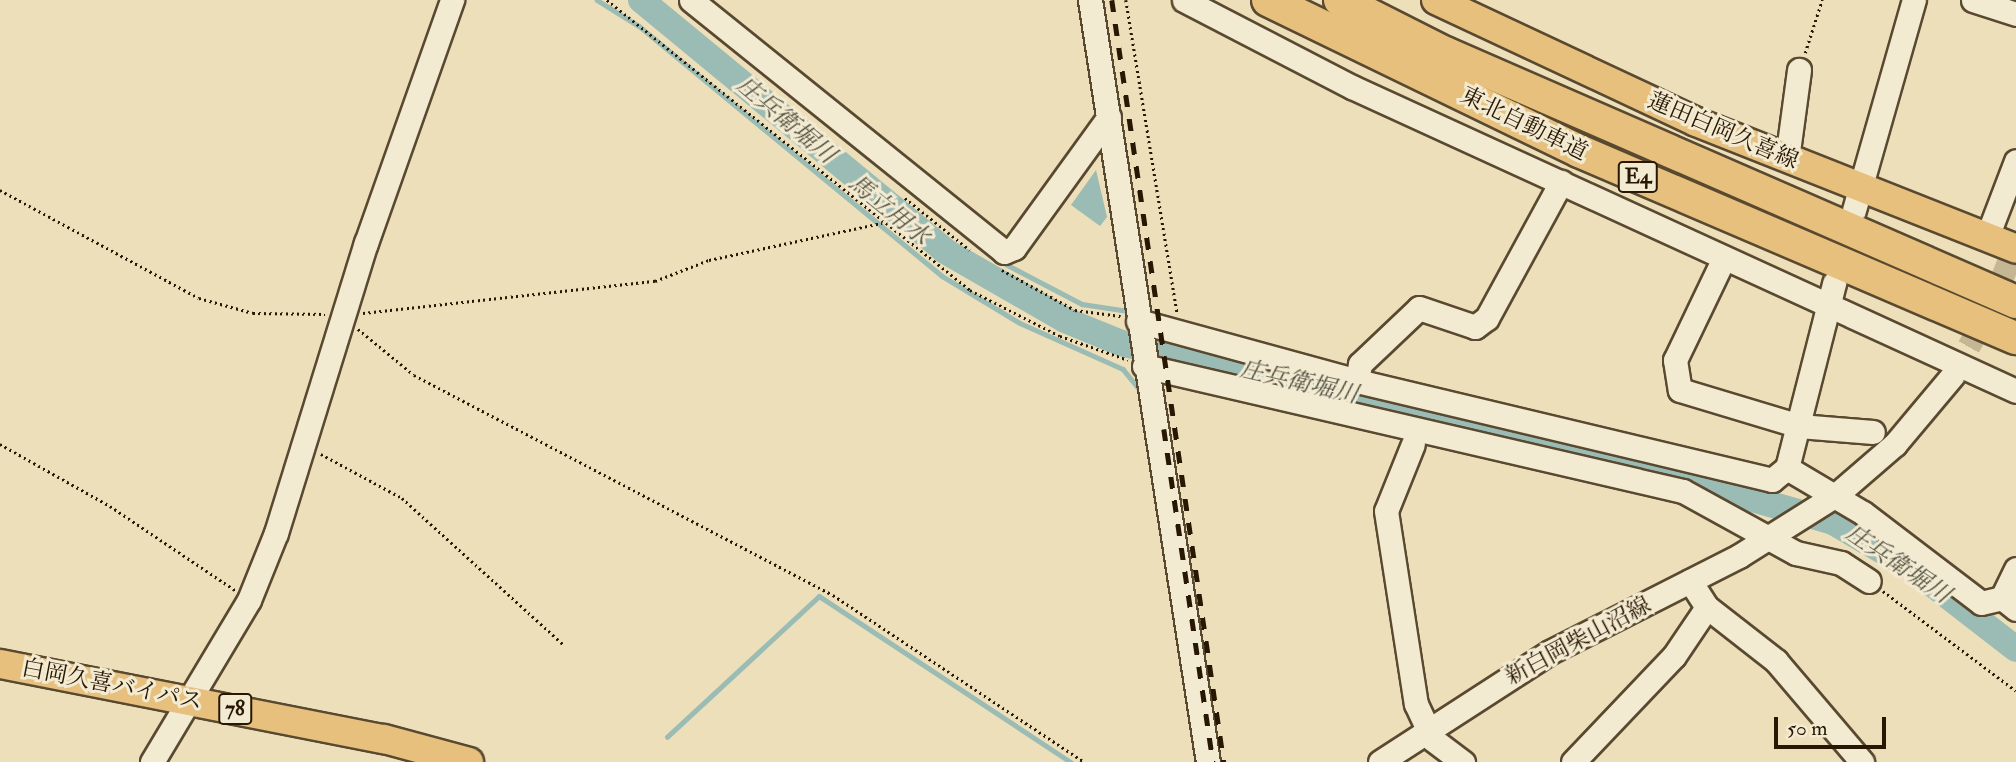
<!DOCTYPE html>
<meta charset="utf-8">
<style>
body{margin:0}
#map{position:relative;width:2016px;height:762px;overflow:hidden;background:#eddfb9;font-family:"IM FELL Double Pica","Noto Serif JP",serif}
div>[style]{position:absolute}
.water>*{inset:0;background:#9abcb4}
.stream>*{height:4.5px;margin:-2.25px;padding:0 2.25px;transform-origin:2.25px;border-radius:2.25px;background:#9abcb4}
.river>*{height:26px;margin:-13px;padding:0 13px;transform-origin:13px;border-radius:13px;background:#9abcb4}
.minor-tunnel>*{height:23px;margin-top:-11.5px;transform-origin:0;background:repeating-linear-gradient(90deg,#c6b794 0 23px,transparent 0 34px)}
.path>*{height:2.5px;margin-top:-1.25px;transform-origin:0;background:repeating-linear-gradient(90deg,#281702 0 2px,transparent 0 5.5px)}
.roads{filter:drop-shadow(2px 0 #594930) drop-shadow(-2px 0 #594930) drop-shadow(0 2px #594930) drop-shadow(0 -2px #594930)}
.minor>*{height:23px;margin:-11.5px;padding:0 11.5px;transform-origin:11.5px;border-radius:11.5px;background:#f3ead2}
.major>*{height:28px;margin:-14px;padding:0 14px;transform-origin:14px;border-radius:14px;background:#e6c07c}
.highway>*{height:32px;margin:-16px;padding:0 16px;transform-origin:16px;border-radius:16px;background:#e6c07c}
.rail>*{height:4.5px;margin-top:-2.25px;transform-origin:0;background:repeating-linear-gradient(90deg,#281702 0 12px,transparent 0 24px)}
span{translate:-50% -50%;white-space:nowrap;text-align:center;line-height:1.15;-webkit-text-stroke:6px #f3ead2;paint-order:stroke}
.shield-label span{padding:2px 5px;background:#f3ead2;border:2px solid;border-radius:5px;-webkit-text-stroke-width:0}
.shield-label{font-size:21px;color:#281702;font-weight:700}
.street-label{font-size:23px;color:#281702}
.water-label{font-size:24px;color:#505140;font-style:italic}
.scale{position:absolute;left:1774px;top:717px;width:112px;height:32px;box-sizing:border-box;border:4px solid #281702;border-top:0;padding-left:9px;font-size:21px;line-height:24px;white-space:nowrap;color:#281702;-webkit-text-stroke:5px #f3ead2;paint-order:stroke}
</style>
<div id="map">
<div class="water">
<div style="clip-path:polygon(1096px 170px,1107px 217px,1100px 226px,1071px 205px)"></div>
</div>
<div class="stream">
<div style="left:597px;top:0;width:49px;rotate:31.8deg"></div>
<div style="left:639px;top:26px;width:393px;rotate:39.5deg"></div>
<div style="left:942px;top:276px;width:91px;rotate:31.1deg"></div>
<div style="left:1020px;top:323px;width:113px;rotate:24.1deg"></div>
<div style="left:1123px;top:369px;width:27px;rotate:51deg"></div>
<div style="left:839px;top:134px;width:194px;rotate:38.5deg"></div>
<div style="left:998px;top:260px;width:95px;rotate:27.6deg"></div>
<div style="left:1082px;top:304px;width:48px;rotate:8.5deg"></div>
<div style="left:667px;top:737px;width:207px;rotate:-42.8deg"></div>
<div style="left:819px;top:596px;width:302px;rotate:33.4deg"></div>
</div>
<div class="river">
<div style="left:641px;top:0;width:394px;rotate:39.5deg"></div>
<div style="left:945px;top:251px;width:138px;rotate:29.9deg"></div>
<div style="left:1065px;top:320px;width:61px;rotate:22.3deg"></div>
<div style="left:1121px;top:343px;width:534px;rotate:13.44deg"></div>
<div style="left:1640px;top:467px;width:201px;rotate:15.9deg"></div>
<div style="left:1833px;top:522px;width:89px;rotate:30.3deg"></div>
<div style="left:1910px;top:567px;width:134px;rotate:37.7deg"></div>
</div>
<div class="minor-tunnel">
<div style="left:1952px;top:376px;width:75px;rotate:-60.4deg"></div>
<div style="left:1989px;top:311px;width:73px;rotate:-68.3deg"></div>
</div>
<div class="path">
<div style="left:607px;top:0;width:465px;rotate:38.6deg"></div>
<div style="left:970px;top:290px;width:101px;rotate:27.1deg"></div>
<div style="left:1060px;top:336px;width:72px;rotate:19.4deg"></div>
<div style="left:1126px;top:0;width:316px;rotate:80.7deg"></div>
<div style="left:1805px;top:53px;width:56px;rotate:-72.2deg"></div>
<div style="left:0;top:190px;width:226px;rotate:28.5deg"></div>
<div style="left:199px;top:298px;width:56px;rotate:15.5deg"></div>
<div style="left:253px;top:313px;width:72px;rotate:0.8deg"></div>
<div style="left:905px;top:198px;width:83px;rotate:38.7deg"></div>
<div style="left:1002px;top:270px;width:83px;rotate:28.7deg"></div>
<div style="left:1075px;top:310px;width:46px;rotate:7.4deg"></div>
<div style="left:363px;top:313px;width:294px;rotate:-6.3deg"></div>
<div style="left:655px;top:281px;width:58px;rotate:-21.3deg"></div>
<div style="left:709px;top:260px;width:177px;rotate:-12.1deg"></div>
<div style="left:358px;top:329px;width:72px;rotate:39.4deg"></div>
<div style="left:414px;top:375px;width:473px;rotate:27.7deg"></div>
<div style="left:833px;top:595px;width:301px;rotate:33.6deg"></div>
<div style="left:0;top:444px;width:126px;rotate:29.4deg"></div>
<div style="left:110px;top:506px;width:151px;rotate:33.9deg"></div>
<div style="left:321px;top:454px;width:92px;rotate:28.5deg"></div>
<div style="left:402px;top:498px;width:219px;rotate:42.2deg"></div>
<div style="left:1883px;top:591px;width:166px;rotate:36.9deg"></div>
</div>
<div class="roads">
<div class="minor">
<div style="left:691px;top:0;width:402px;rotate:38.8deg"></div>
<div style="left:1004px;top:252px;width:11px;rotate:-22deg"></div>
<div style="left:1014px;top:248px;width:162px;rotate:-54.1deg"></div>
<div style="left:1090px;top:0;width:771px;rotate:81.2deg"></div>
<div style="left:1184px;top:0;width:189px;rotate:27.4deg"></div>
<div style="left:1352px;top:87px;width:730px;rotate:24.6deg"></div>
<div style="left:1973px;top:0;width:45px;rotate:18deg"></div>
<div style="left:1787px;top:159px;width:90px;rotate:-82.3deg"></div>
<div style="left:1854px;top:210px;width:218px;rotate:-74.1deg"></div>
<div style="left:1987px;top:237px;width:81px;rotate:-69.1deg"></div>
<div style="left:1723px;top:260px;width:111px;rotate:115.6deg"></div>
<div style="left:1675px;top:360px;width:30px;rotate:81deg"></div>
<div style="left:1680px;top:390px;width:124px;rotate:16.8deg"></div>
<div style="left:1799px;top:426px;width:74px;rotate:4.6deg"></div>
<div style="left:1138px;top:321px;width:227px;rotate:15.3deg"></div>
<div style="left:1357px;top:381px;width:427px;rotate:13.4deg"></div>
<div style="left:1772px;top:480px;width:19px;rotate:-39deg"></div>
<div style="left:1787px;top:468px;width:191px;rotate:-75.7deg"></div>
<div style="left:1144px;top:366px;width:553px;rotate:13.06deg"></div>
<div style="left:1683px;top:491px;width:129px;rotate:28.8deg"></div>
<div style="left:1796px;top:553px;width:46px;rotate:12.5deg"></div>
<div style="left:1841px;top:563px;width:33px;rotate:33deg"></div>
<div style="left:1357px;top:381px;width:17px;rotate:-80deg"></div>
<div style="left:1360px;top:364px;width:81px;rotate:-43.5deg"></div>
<div style="left:1419px;top:308px;width:59px;rotate:18.7deg"></div>
<div style="left:1475px;top:327px;width:15px;rotate:-37deg"></div>
<div style="left:1487px;top:318px;width:155px;rotate:-61.4deg"></div>
<div style="left:1413px;top:444px;width:72px;rotate:111.9deg"></div>
<div style="left:1386px;top:511px;width:195px;rotate:81.2deg"></div>
<div style="left:1416px;top:704px;width:38px;rotate:65deg"></div>
<div style="left:1432px;top:739px;width:39px;rotate:37deg"></div>
<div style="left:1787px;top:468px;width:88px;rotate:30.6deg"></div>
<div style="left:1863px;top:513px;width:148px;rotate:37.3deg"></div>
<div style="left:1981px;top:603px;width:22px;rotate:-13deg"></div>
<div style="left:2016px;top:569px;width:32px;rotate:116deg"></div>
<div style="left:2002px;top:598px;width:18px;rotate:38deg"></div>
<div style="left:1690px;top:581px;width:31px;rotate:57deg"></div>
<div style="left:1707px;top:607px;width:88px;rotate:38deg"></div>
<div style="left:1776px;top:661px;width:133px;rotate:49.6deg"></div>
<div style="left:152px;top:762px;width:189px;rotate:-59.1deg"></div>
<div style="left:249px;top:600px;width:72px;rotate:-68.1deg"></div>
<div style="left:276px;top:533px;width:304px;rotate:-72.8deg"></div>
<div style="left:366px;top:243px;width:258px;rotate:-70.5deg"></div>
<div style="left:1380px;top:762px;width:202px;rotate:-32.9deg"></div>
<div style="left:1550px;top:652px;width:212px;rotate:-26.9deg"></div>
<div style="left:1739px;top:556px;width:115px;rotate:-32.2deg"></div>
<div style="left:1836px;top:495px;width:78px;rotate:-40.8deg"></div>
<div style="left:1895px;top:444px;width:89px;rotate:-50deg"></div>
<div style="left:1573px;top:762px;width:146px;rotate:-46.4deg"></div>
<div style="left:1674px;top:656px;width:59px;rotate:-56deg"></div>
</div>
<div class="major">
<div style="left:1436px;top:0;width:287px;rotate:25.1deg"></div>
<div style="left:1696px;top:122px;width:344px;rotate:21.6deg"></div>
<div style="left:0;top:664px;width:391px;rotate:11.1deg"></div>
<div style="left:384px;top:739px;width:88px;rotate:15.1deg"></div>
</div>
<div class="highway">
<div style="left:1268px;top:0;width:346px;rotate:25.9deg"></div>
<div style="left:1579px;top:151px;width:475px;rotate:23.2deg"></div>
<div style="left:1340px;top:0;width:118px;rotate:26.8deg"></div>
<div style="left:1445px;top:53px;width:623px;rotate:23.56deg"></div>
</div>
</div>
<div class="rail">
<div style="left:1112px;top:0;width:770px;rotate:81.64deg"></div>
<div style="left:1164px;top:429px;width:337px;rotate:81.6deg"></div>
</div>
<div class="shield-label">
<span style="left:1638px;top:177px">E4</span>
<span style="left:235px;top:709px">78</span>
</div>
<div class="street-label">
<span style="left:1524px;top:124px;rotate:26deg">東北自動車道</span>
<span style="left:1723px;top:131px;rotate:23deg">蓮田白岡久喜線</span>
<span style="left:1578px;top:641px;rotate:-28deg">新白岡柴山沼線</span>
<span style="left:112px;top:685px;rotate:11deg">白岡久喜バイパス</span>
</div>
<div class="water-label">
<span style="left:786px;top:120px;rotate:40deg">庄兵衛堀川</span>
<span style="left:889px;top:210px;rotate:39deg">馬立用水</span>
<span style="left:1299px;top:382px;rotate:13deg">庄兵衛堀川</span>
<span style="left:1898px;top:564px;rotate:34deg">庄兵衛堀川</span>
</div>
<div class="scale">50 m</div>
</div>
